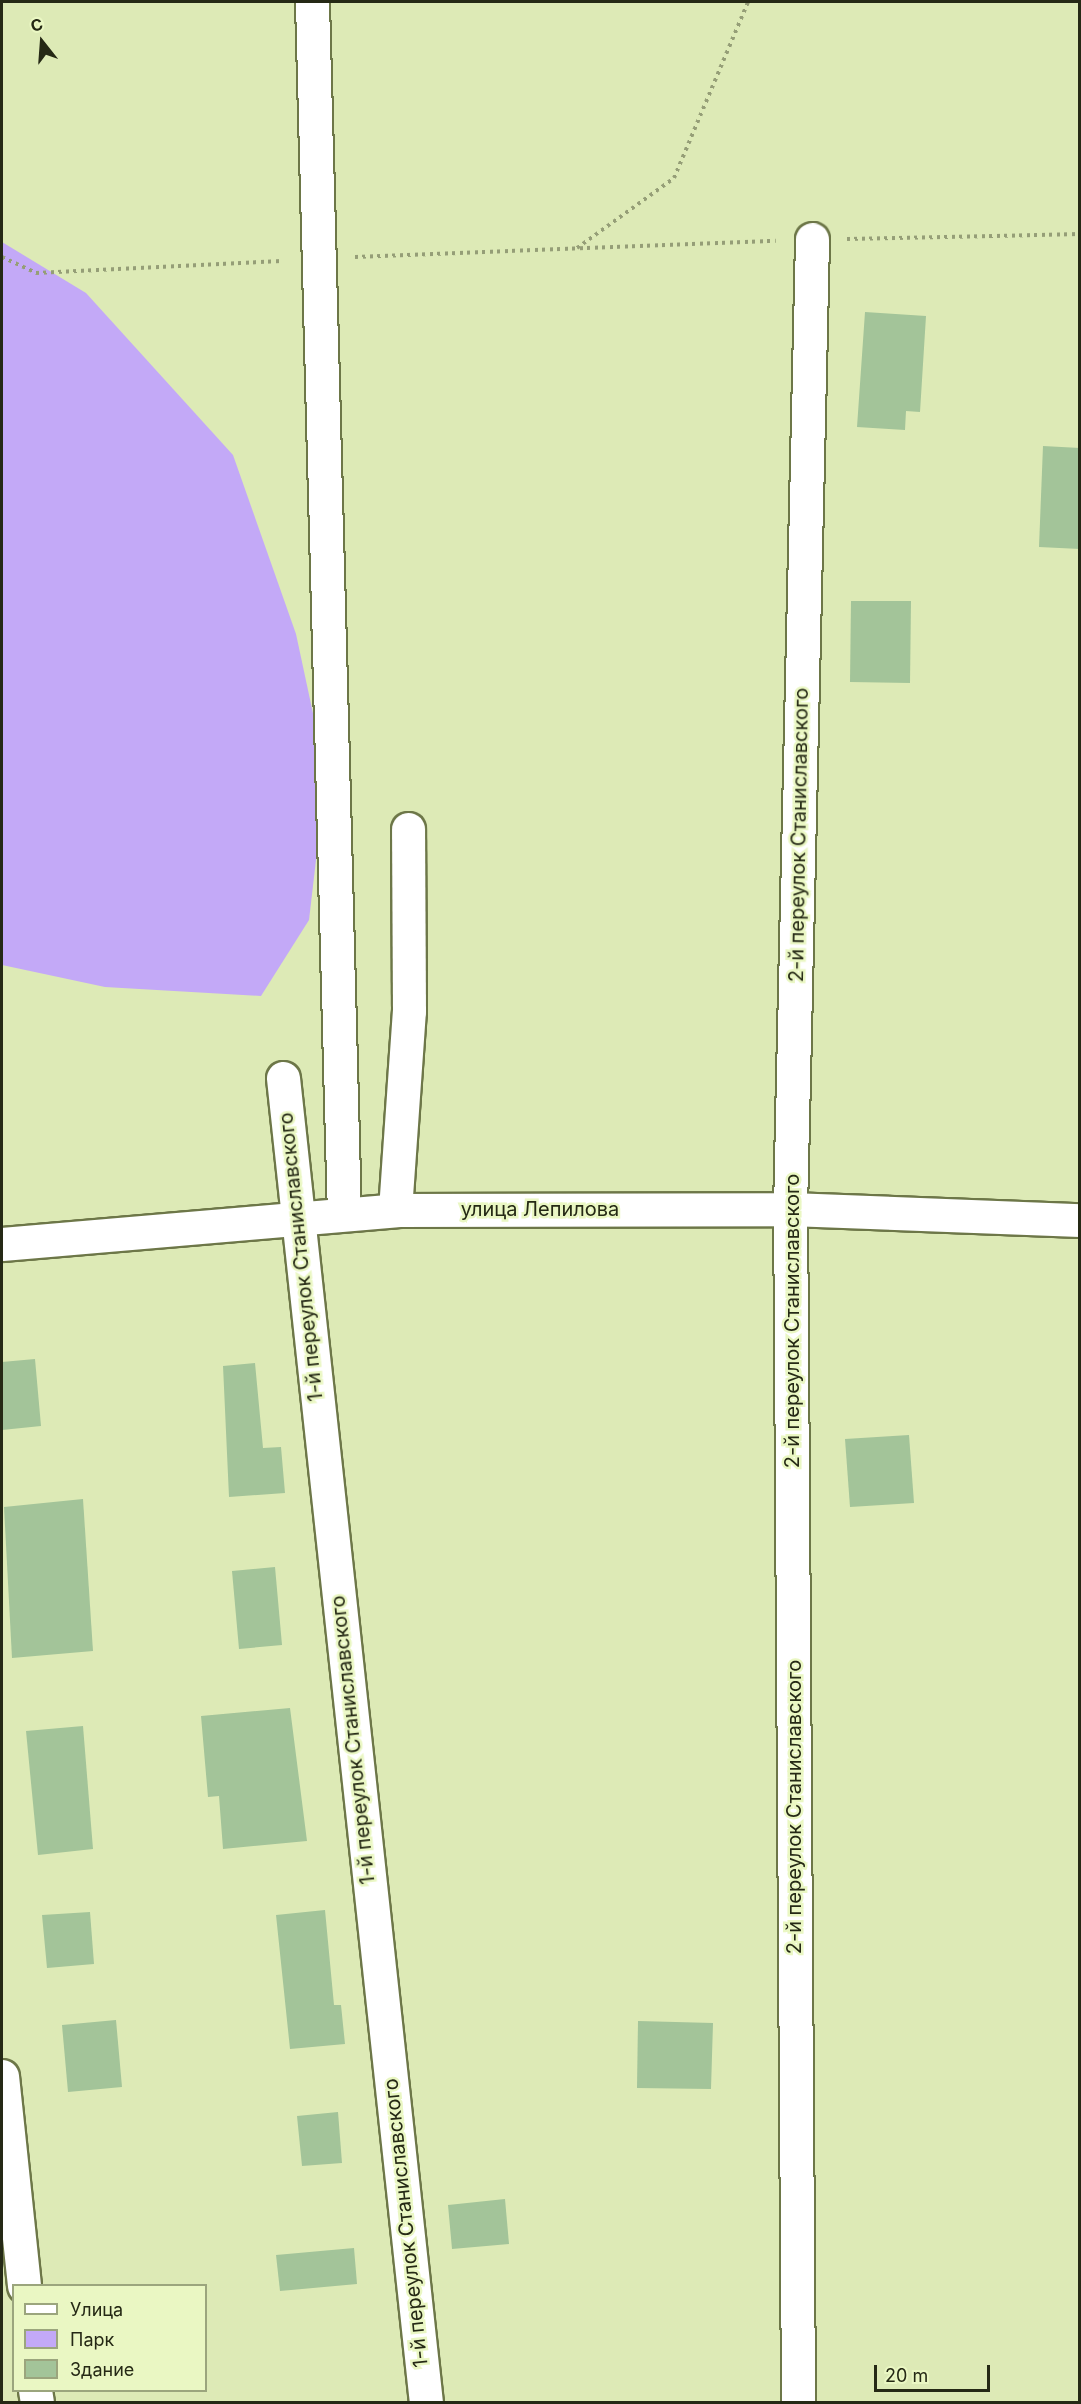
<!DOCTYPE html>
<meta charset="utf-8">
<style>
body{margin:0}
#map{position:relative;width:1081px;height:2404px;overflow:hidden;background:#ddeab6;font-family:Inter,sans-serif}
div>[style]{position:absolute}
.green>*{inset:0;background:#c3a9f7}
.building>*{inset:0;background:#a3c499}
.path>*{height:4px;margin-top:-2px;transform-origin:0;background:repeating-linear-gradient(90deg,#959e77 0 3px,transparent 0 7.5px)}
.roads{filter:drop-shadow(2px 0 #6d7748) drop-shadow(-2px 0 #6d7748) drop-shadow(0 2px #6d7748) drop-shadow(0 -2px #6d7748)}
.street>*{height:33px;margin:-16.5px;padding:0 16.5px;transform-origin:16.5px;border-radius:16.5px;background:#fff}
span{translate:-50% -50%;white-space:nowrap;text-align:center;line-height:1.15;-webkit-text-stroke:5px #eaf7c3;paint-order:stroke}
.street-label{font-size:20px;color:#252915}
.frame{position:absolute;inset:0;border:3px solid #252915;pointer-events:none}
.legend{position:absolute;left:12px;top:2284px;width:195px;height:108px;box-sizing:border-box;background:#eaf7c3;border:2px solid #9ba57d;margin:0;padding:8px 10px;list-style:none;font-size:18px;color:#252915}
.legend li{display:flex;align-items:center;gap:12px;height:30px}
.legend b{width:30px;border:2px solid #9ba57d}
.north{position:absolute;left:12px;top:12px;width:60px;height:60px;-webkit-text-stroke:4px #eaf7c3;paint-order:stroke;rotate:343deg;font-size:16px;font-weight:700;line-height:24px;text-align:center;color:#252915}
.north::after{content:'';display:block;margin:auto;width:21px;height:27px;background:#252915;clip-path:polygon(50% 0,100% 100%,50% 72%,0 100%)}
.scale{position:absolute;left:874px;top:2365px;width:116px;height:27px;box-sizing:border-box;border:3px solid #252915;border-top:0;padding-left:8px;font-size:18px;line-height:21px;white-space:nowrap;color:#252915;-webkit-text-stroke:4px #eaf7c3;paint-order:stroke}
</style>
<div id="map">
<div class="green">
<div style="clip-path:polygon(2px 242px,86px 293px,233px 455px,296px 634px,326px 774px,309px 920px,261px 996px,105px 987px,2px 965px)"></div>
</div>
<div class="building">
<div style="clip-path:polygon(865px 312px,926px 316px,920px 412px,906px 411px,905px 430px,857px 427px)"></div>
<div style="clip-path:polygon(1043px 446px,1080px 448px,1080px 549px,1039px 547px)"></div>
<div style="clip-path:polygon(851px 601px,911px 601px,910px 683px,850px 682px)"></div>
<div style="clip-path:polygon(35px 1359px,41px 1426px,2px 1430px,2px 1362px)"></div>
<div style="clip-path:polygon(255px 1363px,263px 1448px,281px 1447px,285px 1493px,229px 1497px,223px 1366px)"></div>
<div style="clip-path:polygon(909px 1435px,914px 1503px,850px 1507px,845px 1439px)"></div>
<div style="clip-path:polygon(83px 1499px,93px 1651px,12px 1658px,4px 1507px)"></div>
<div style="clip-path:polygon(275px 1567px,282px 1645px,239px 1649px,232px 1571px)"></div>
<div style="clip-path:polygon(290px 1708px,307px 1841px,223px 1849px,219px 1796px,208px 1797px,201px 1716px)"></div>
<div style="clip-path:polygon(83px 1726px,93px 1849px,38px 1855px,26px 1731px)"></div>
<div style="clip-path:polygon(325px 1910px,334px 2005px,341px 2005px,345px 2044px,290px 2049px,276px 1915px)"></div>
<div style="clip-path:polygon(90px 1912px,94px 1964px,47px 1968px,42px 1915px)"></div>
<div style="clip-path:polygon(116px 2020px,122px 2087px,68px 2092px,62px 2025px)"></div>
<div style="clip-path:polygon(638px 2021px,713px 2023px,711px 2089px,637px 2088px)"></div>
<div style="clip-path:polygon(338px 2112px,342px 2163px,302px 2166px,297px 2116px)"></div>
<div style="clip-path:polygon(505px 2199px,509px 2244px,452px 2249px,448px 2205px)"></div>
<div style="clip-path:polygon(354px 2248px,357px 2284px,280px 2291px,276px 2255px)"></div>
</div>
<div class="path">
<div style="left:847px;top:239px;width:233px;rotate:-1.2deg"></div>
<div style="left:577px;top:248px;width:120px;rotate:-35.8deg"></div>
<div style="left:674px;top:178px;width:191px;rotate:-67.2deg"></div>
<div style="left:2px;top:257px;width:38px;rotate:25deg"></div>
<div style="left:36px;top:273px;width:246px;rotate:-2.8deg"></div>
<div style="left:355px;top:257px;width:421px;rotate:-2.2deg"></div>
</div>
<div class="roads">
<div class="street">
<div style="left:312px;top:2px;width:1211px;rotate:88.49deg"></div>
<div style="left:283px;top:1078px;width:1332px;rotate:83.84deg"></div>
<div style="left:395px;top:1210px;width:199px;rotate:-86deg"></div>
<div style="left:409px;top:1011px;width:182px;rotate:-90.3deg"></div>
<div style="left:2px;top:1244px;width:394px;rotate:-4.9deg"></div>
<div style="left:395px;top:1210px;width:395px;rotate:-0.1deg"></div>
<div style="left:790px;top:1209px;width:290px;rotate:2.2deg"></div>
<div style="left:2px;top:2076px;width:211px;rotate:84deg"></div>
<div style="left:35px;top:2390px;width:12px;rotate:81deg"></div>
<div style="left:798px;top:2402px;width:1193px;rotate:-90.38deg"></div>
<div style="left:790px;top:1209px;width:970px;rotate:-88.7deg"></div>
</div>
</div>
<div class="street-label">
<span style="left:799px;top:835px;rotate:-89deg">2-й переулок Станиславского</span>
<span style="left:540px;top:1209px">улица Лепилова</span>
<span style="left:301px;top:1257px;rotate:-96deg">1-й переулок Станиславского</span>
<span style="left:792px;top:1321px;rotate:-90deg">2-й переулок Станиславского</span>
<span style="left:353px;top:1740px;rotate:-96deg">1-й переулок Станиславского</span>
<span style="left:794px;top:1807px;rotate:-90deg">2-й переулок Станиславского</span>
<span style="left:406px;top:2223px;rotate:-96deg">1-й переулок Станиславского</span>
</div>
<div class="frame"></div>
<ul class="legend">
<li><b style="height:8px;background:#fff"></b>Улица</li>
<li><b style="height:16px;background:#c3a9f7"></b>Парк</li>
<li><b style="height:16px;background:#a3c499"></b>Здание</li>
</ul>
<div class="north">С</div>
<div class="scale">20 m</div>
</div>
